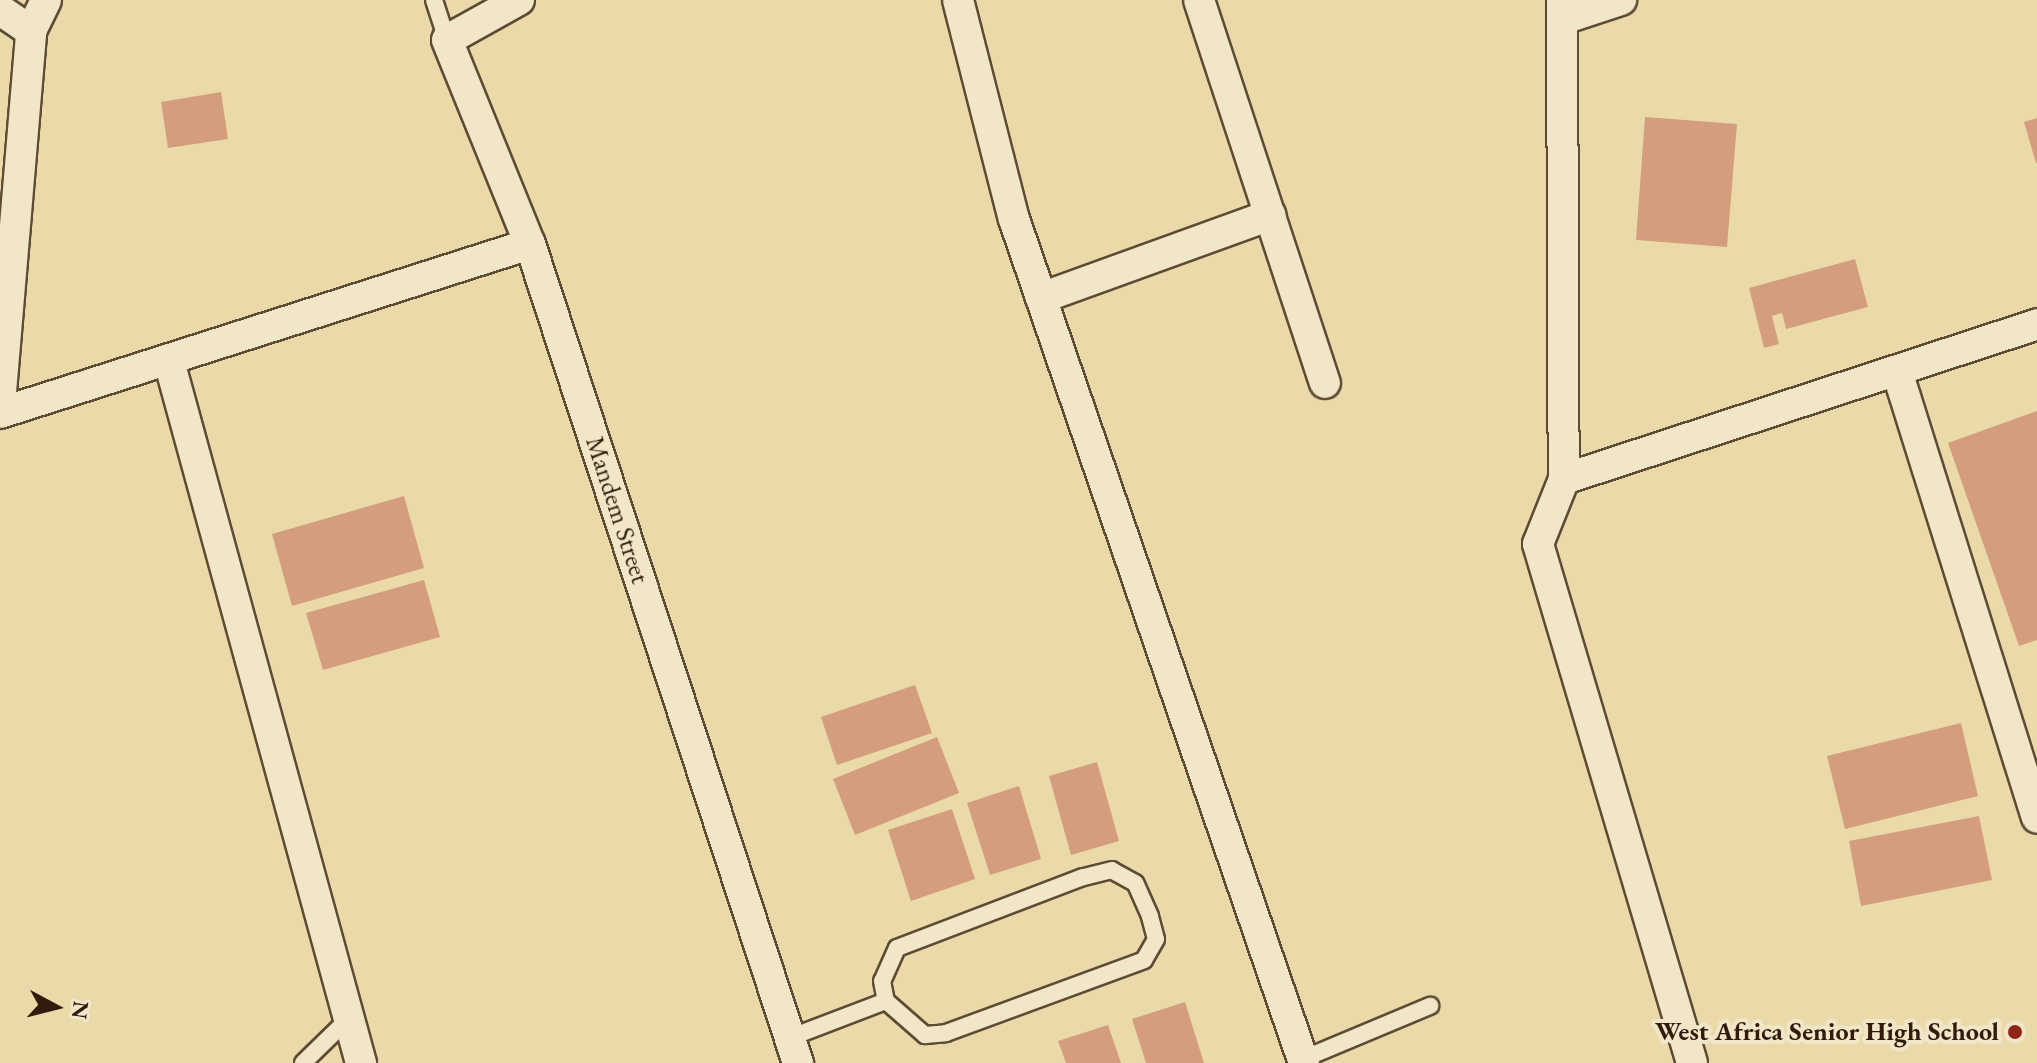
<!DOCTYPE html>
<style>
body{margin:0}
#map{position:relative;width:2037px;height:1063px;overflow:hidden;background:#eadaaa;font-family:"EB Garamond",serif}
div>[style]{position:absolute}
.building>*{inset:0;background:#d49e7d}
.roads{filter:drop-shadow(2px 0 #5e4b34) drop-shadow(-2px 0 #5e4b34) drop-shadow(0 2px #5e4b34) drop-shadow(0 -2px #5e4b34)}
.lane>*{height:16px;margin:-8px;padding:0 8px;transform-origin:8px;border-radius:8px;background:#f1e7c8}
.street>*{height:30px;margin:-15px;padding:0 15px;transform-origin:15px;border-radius:15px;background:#f1e7c8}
.dots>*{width:22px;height:22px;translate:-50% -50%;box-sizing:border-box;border:4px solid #f1e7c8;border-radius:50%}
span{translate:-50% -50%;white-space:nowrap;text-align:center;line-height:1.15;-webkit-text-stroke:8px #f1e7c8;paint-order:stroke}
.street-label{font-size:26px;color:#301b0c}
.poi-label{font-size:26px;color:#301b0c;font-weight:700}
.right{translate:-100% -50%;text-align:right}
.north{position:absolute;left:16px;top:967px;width:80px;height:80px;-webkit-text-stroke:6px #f1e7c8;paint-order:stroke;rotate:97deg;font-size:22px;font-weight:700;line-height:32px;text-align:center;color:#301b0c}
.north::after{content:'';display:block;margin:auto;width:28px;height:36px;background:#301b0c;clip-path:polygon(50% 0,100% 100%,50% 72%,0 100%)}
</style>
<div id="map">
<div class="building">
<div style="clip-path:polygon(221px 92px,228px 139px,168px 148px,161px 102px)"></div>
<div style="clip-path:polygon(1645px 117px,1737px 124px,1727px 247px,1636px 240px)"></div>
<div style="clip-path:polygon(2037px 118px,2037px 163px,2036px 163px,2024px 122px)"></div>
<div style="clip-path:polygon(1855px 259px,1868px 307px,1786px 329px,1782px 313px,1772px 316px,1779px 344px,1764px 348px,1749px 288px)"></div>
<div style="clip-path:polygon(2037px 411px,2037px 640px,2019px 646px,1948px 443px)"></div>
<div style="clip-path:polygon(404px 496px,424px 568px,292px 606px,272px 534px)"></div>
<div style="clip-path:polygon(424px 580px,440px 637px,323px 670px,306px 613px)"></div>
<div style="clip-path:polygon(915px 685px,932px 733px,837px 765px,821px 717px)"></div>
<div style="clip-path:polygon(1961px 723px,1978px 796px,1845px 829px,1827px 756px)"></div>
<div style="clip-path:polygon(937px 737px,959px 793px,855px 835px,833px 779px)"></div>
<div style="clip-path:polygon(1097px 762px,1119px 841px,1071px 855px,1049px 776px)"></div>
<div style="clip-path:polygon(1019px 786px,1041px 859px,990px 875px,967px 803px)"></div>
<div style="clip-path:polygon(952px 809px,975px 879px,911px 901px,888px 830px)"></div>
<div style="clip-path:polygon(1979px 816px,1992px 880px,1861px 906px,1849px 841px)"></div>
<div style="clip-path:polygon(1185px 1002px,1204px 1063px,1146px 1063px,1132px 1019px)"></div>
<div style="clip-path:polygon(1108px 1025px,1121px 1063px,1066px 1063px,1058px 1041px)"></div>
</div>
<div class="roads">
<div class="lane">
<div style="left:434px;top:0;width:42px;rotate:72deg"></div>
<div style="left:789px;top:1038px;width:104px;rotate:-20.9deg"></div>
<div style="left:886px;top:1001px;width:52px;rotate:41.1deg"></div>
<div style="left:925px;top:1035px;width:21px;rotate:-5deg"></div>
<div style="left:946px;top:1033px;width:211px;rotate:-20.2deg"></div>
<div style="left:1144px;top:960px;width:24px;rotate:-60deg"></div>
<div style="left:1156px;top:939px;width:24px;rotate:-105deg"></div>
<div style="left:1150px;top:916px;width:36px;rotate:-114deg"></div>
<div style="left:1135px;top:883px;width:26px;rotate:-151deg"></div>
<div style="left:1112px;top:870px;width:30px;rotate:166deg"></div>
<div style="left:1083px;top:877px;width:199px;rotate:159.1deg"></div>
<div style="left:897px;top:948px;width:36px;rotate:114deg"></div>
<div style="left:882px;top:981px;width:20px;rotate:79deg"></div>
<div style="left:1303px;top:1059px;width:138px;rotate:-22.7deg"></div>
<div style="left:303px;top:1063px;width:62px;rotate:-44.3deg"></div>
</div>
<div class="street">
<div style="left:519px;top:0;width:82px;rotate:150.9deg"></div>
<div style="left:447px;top:40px;width:220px;rotate:67.9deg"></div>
<div style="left:530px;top:244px;width:862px;rotate:71.88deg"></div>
<div style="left:958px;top:0;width:226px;rotate:75.7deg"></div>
<div style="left:1014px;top:219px;width:892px;rotate:71.04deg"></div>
<div style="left:1199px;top:0;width:403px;rotate:71.8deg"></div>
<div style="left:1562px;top:0;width:479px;rotate:89.8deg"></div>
<div style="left:1564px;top:479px;width:70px;rotate:111.8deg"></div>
<div style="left:1538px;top:544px;width:541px;rotate:73.47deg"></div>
<div style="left:0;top:10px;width:37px;rotate:34deg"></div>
<div style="left:1566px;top:18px;width:58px;rotate:-18.1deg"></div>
<div style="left:1041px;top:298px;width:244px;rotate:-19.9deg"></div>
<div style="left:169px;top:361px;width:728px;rotate:74.7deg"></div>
<div style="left:1897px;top:371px;width:468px;rotate:72.6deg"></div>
<div style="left:0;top:404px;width:374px;rotate:-85.2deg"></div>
<div style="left:31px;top:31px;width:34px;rotate:-64deg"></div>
<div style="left:0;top:413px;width:556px;rotate:-17.69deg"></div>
<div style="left:1564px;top:479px;width:498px;rotate:-18.1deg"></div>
</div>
</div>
<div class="dots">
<div style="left:2015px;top:1032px;background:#8f2418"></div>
</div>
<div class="street-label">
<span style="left:617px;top:510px;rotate:72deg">Mandem Street</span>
</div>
<div class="poi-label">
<span class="right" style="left:1999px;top:1032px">West Africa Senior High School</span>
</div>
<div class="north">N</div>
</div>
